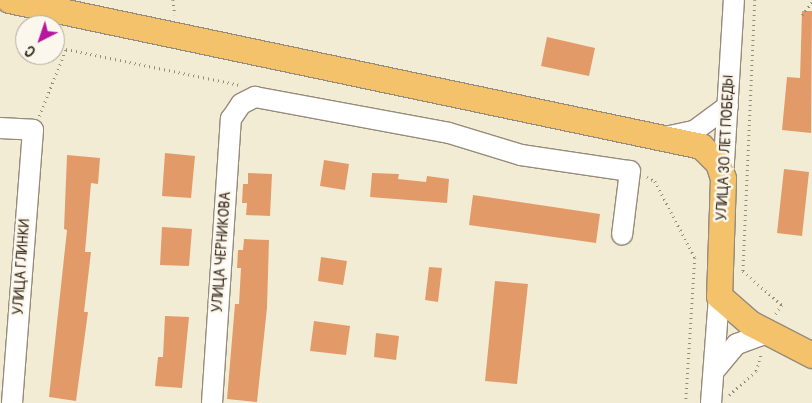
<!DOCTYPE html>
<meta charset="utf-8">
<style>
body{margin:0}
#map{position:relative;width:812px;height:403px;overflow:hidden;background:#f3ecd5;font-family:Pangolin,sans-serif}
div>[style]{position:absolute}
.building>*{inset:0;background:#e29b68}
.path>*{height:2.5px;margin-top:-1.25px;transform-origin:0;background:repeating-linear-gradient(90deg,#978b7a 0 1px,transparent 0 5px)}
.roads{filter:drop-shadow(1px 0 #978b7a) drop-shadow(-1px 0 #978b7a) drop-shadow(0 1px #978b7a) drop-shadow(0 -1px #978b7a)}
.minor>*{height:20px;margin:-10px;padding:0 10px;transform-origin:10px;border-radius:10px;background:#fff}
.major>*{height:25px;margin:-12.5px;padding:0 12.5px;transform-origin:12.5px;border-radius:12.5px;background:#f4c26a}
span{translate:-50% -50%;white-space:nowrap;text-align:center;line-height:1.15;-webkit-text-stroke:5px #fbf7ec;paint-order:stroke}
.street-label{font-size:14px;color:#3b2a1e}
.north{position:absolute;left:15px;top:15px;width:50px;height:50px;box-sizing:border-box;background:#fbf7ec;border:1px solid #aea59a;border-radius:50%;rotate:221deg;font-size:14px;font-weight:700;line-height:20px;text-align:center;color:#3b2a1e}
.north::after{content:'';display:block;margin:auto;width:18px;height:22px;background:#b5179e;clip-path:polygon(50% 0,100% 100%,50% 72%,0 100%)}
</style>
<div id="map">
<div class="building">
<div style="clip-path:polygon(802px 11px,812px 11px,811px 133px,782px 130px,787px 77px,800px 78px)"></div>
<div style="clip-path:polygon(547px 37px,595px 48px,589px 76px,541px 66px)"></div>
<div style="clip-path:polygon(165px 153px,195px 156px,191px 198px,162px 196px)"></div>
<div style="clip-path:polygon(67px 155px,100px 158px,98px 184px,91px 183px,85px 252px,91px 252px,84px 312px,88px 312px,76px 401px,49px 397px,67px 230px,64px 229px)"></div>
<div style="clip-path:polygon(324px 160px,349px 164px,345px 190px,320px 186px)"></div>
<div style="clip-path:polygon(784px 169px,809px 172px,802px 236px,777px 233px)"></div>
<div style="clip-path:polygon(248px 173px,272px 174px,270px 216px,246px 215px,247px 203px,242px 203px,243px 184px,248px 184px)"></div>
<div style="clip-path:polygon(372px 173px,399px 174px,398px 179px,426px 182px,427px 176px,449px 179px,447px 203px,370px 197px)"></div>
<div style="clip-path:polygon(473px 195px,600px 214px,596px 243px,469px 225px)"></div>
<div style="clip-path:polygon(162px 227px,192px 229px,189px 266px,160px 265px)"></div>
<div style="clip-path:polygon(244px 239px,269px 240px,267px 308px,257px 402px,227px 399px,235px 304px,239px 304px,241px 268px,237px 268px,238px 250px,243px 250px)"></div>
<div style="clip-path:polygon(321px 257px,347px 261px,343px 285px,318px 281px)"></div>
<div style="clip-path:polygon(429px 267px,442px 268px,438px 302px,425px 300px)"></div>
<div style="clip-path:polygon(495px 281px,528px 284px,517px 384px,485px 381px)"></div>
<div style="clip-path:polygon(165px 316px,189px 317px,182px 388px,155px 386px,158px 357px,163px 357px)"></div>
<div style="clip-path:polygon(314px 321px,350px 326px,346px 355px,310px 351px)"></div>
<div style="clip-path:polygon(376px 333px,399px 336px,396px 360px,374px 357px)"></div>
</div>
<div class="path">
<div style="left:173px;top:0;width:15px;rotate:82deg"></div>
<div style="left:755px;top:0;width:271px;rotate:92.5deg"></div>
<div style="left:743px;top:271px;width:52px;rotate:41.1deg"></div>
<div style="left:782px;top:305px;width:12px;rotate:125deg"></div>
<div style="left:802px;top:15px;width:16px;rotate:-52deg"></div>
<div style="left:39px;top:116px;width:72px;rotate:-68.1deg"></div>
<div style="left:66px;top:49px;width:178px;rotate:11.7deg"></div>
<div style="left:647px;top:177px;width:9px;rotate:27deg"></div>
<div style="left:655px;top:181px;width:87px;rotate:62.5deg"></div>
<div style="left:695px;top:258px;width:145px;rotate:93.6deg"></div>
<div style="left:729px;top:395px;width:36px;rotate:-42deg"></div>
<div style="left:756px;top:371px;width:18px;rotate:-74deg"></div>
</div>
<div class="roads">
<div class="minor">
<div style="left:0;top:128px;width:33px;rotate:3deg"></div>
<div style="left:33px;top:130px;width:274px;rotate:94.4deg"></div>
<div style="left:665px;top:137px;width:30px;rotate:-12deg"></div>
<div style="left:694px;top:131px;width:42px;rotate:-36.3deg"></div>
<div style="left:723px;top:178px;width:178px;rotate:-86.5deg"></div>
<div style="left:714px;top:371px;width:35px;rotate:-50deg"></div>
<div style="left:737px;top:344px;width:32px;rotate:-20deg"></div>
<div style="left:212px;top:403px;width:285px;rotate:-86.2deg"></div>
<div style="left:231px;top:119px;width:18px;rotate:-56deg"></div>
<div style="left:241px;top:104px;width:16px;rotate:-27deg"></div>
<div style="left:255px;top:97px;width:197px;rotate:10.5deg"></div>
<div style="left:449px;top:133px;width:75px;rotate:17deg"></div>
<div style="left:521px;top:155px;width:110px;rotate:8.4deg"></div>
<div style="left:630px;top:171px;width:64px;rotate:97.1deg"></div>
<div style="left:711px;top:403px;width:107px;rotate:-85.7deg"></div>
</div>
<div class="major">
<div style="left:9px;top:0;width:707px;rotate:11.91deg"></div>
<div style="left:701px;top:146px;width:24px;rotate:45deg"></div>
<div style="left:718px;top:163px;width:16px;rotate:72deg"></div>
<div style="left:723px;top:178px;width:118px;rotate:91.9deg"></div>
<div style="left:719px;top:296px;width:41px;rotate:41.1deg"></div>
<div style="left:750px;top:323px;width:70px;rotate:27.3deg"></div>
</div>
</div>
<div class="street-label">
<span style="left:726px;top:148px;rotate:-87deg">УЛИЦА 30 ЛЕТ ПОБЕДЫ</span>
<span style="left:222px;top:252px;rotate:-86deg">УЛИЦА ЧЕРНИКОВА</span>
<span style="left:22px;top:267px;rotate:-86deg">УЛИЦА ГЛИНКИ</span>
</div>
<div class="north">С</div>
</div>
